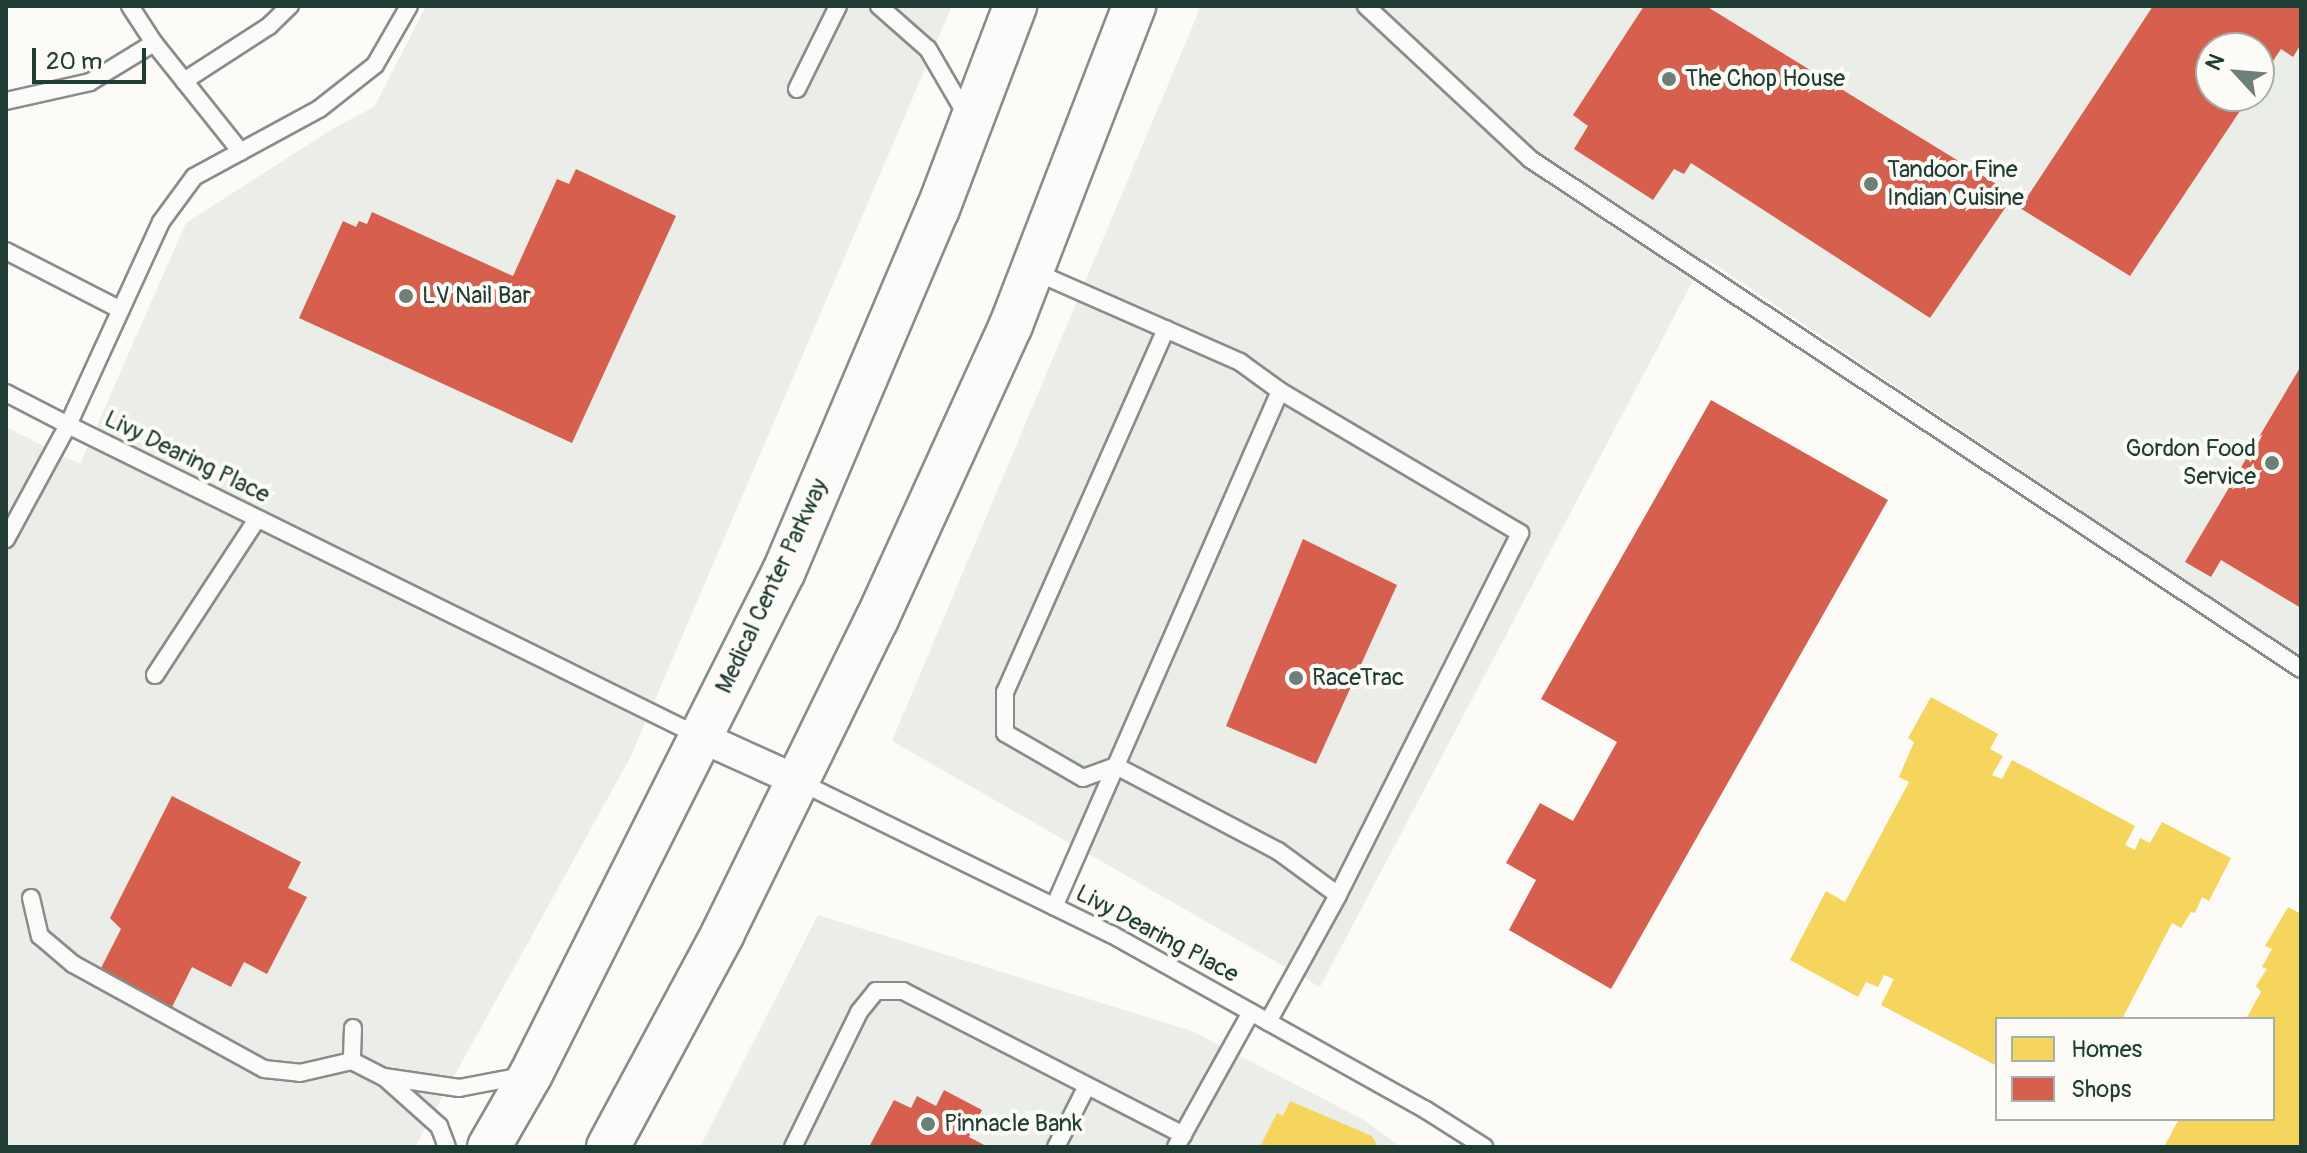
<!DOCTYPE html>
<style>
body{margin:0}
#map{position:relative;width:2307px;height:1153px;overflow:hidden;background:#fcfbf8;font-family:Pangolin,sans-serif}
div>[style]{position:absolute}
.built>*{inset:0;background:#ebede8}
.homes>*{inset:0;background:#f6d55c}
.shops>*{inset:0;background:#d6604d}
.roads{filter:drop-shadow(2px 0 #888d8a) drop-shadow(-2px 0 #888d8a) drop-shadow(0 2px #888d8a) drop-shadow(0 -2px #888d8a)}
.service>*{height:16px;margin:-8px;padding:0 8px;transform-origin:8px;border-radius:8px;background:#fbfbf9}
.minor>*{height:30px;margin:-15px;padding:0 15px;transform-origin:15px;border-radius:15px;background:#fbfbf9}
.secondary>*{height:42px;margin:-21px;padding:0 21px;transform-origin:21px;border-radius:21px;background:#fbfbf9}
.dots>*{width:22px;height:22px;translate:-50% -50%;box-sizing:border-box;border:4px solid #fdfcf7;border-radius:50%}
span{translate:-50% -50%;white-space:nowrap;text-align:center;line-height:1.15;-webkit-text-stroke:8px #fdfcf7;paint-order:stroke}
.poi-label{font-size:24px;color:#1f3d34}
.left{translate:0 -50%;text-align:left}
.right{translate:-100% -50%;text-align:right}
.street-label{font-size:24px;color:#1f3d34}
.frame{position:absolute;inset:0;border:8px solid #1f3d34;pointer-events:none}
.legend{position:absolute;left:1995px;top:1017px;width:280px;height:104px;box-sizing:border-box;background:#fdfcf7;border:2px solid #a4b0a9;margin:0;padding:10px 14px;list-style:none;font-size:24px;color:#1f3d34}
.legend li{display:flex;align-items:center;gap:16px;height:40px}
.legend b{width:40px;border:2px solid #a4b0a9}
.north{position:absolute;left:2195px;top:32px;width:80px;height:80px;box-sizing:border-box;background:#fdfcf7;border:2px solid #a4b0a9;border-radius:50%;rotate:296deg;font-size:22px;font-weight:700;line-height:32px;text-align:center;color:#1f3d34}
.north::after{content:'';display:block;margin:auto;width:28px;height:36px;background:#6c8079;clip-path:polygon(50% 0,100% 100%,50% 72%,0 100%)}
.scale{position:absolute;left:32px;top:48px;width:114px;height:36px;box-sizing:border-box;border:4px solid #1f3d34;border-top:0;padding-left:10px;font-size:24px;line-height:28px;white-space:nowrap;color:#1f3d34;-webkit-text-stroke:6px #fdfcf7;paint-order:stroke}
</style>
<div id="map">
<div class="built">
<div style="clip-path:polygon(426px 6px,952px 6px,631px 756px,415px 1147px,6px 1147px,6px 427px,80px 464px,186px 223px,334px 128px,374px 107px)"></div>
<div style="clip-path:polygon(evenodd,1201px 6px,2301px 6px,2301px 658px,1705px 258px,1320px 987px,892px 741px,1201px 6px,2211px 48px,2259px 48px,2259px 96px,2211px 96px,2211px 48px)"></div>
<div style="clip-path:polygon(818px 915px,1192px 1031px,1364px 1120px,1401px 1147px,700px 1147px)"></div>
</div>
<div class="homes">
<div style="clip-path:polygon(1931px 697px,1998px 734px,1990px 749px,2003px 756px,1992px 775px,2002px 779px,2012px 760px,2135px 826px,2125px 845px,2135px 850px,2140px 838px,2150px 843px,2162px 822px,2231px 858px,2209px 901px,2202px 897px,2195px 913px,2191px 912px,2181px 928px,2172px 923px,2122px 1019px,1997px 1019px,1997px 1066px,1881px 1005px,1894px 979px,1884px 975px,1878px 987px,1866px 982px,1858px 997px,1790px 960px,1826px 891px,1845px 902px,1909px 782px,1899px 777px,1914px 742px,1908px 738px)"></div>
<div style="clip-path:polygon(2288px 907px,2301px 914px,2301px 1147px,2164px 1147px,2179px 1119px,2273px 1119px,2273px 1019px,2246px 1019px,2261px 992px,2256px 986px,2267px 969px,2262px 967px,2272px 949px,2265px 946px)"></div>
<div style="clip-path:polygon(1290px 1101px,1372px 1136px,1378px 1147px,1260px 1147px,1277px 1113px,1283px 1116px)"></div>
</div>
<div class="shops">
<div style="clip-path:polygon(1644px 6px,1706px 6px,2014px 195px,1930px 318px,1691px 163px,1684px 174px,1674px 169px,1653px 200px,1574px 149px,1588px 126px,1573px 115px)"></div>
<div style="clip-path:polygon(2153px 6px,2301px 6px,2301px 44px,2293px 57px,2281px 49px,2259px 82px,2259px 48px,2211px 48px,2211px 96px,2250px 96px,2130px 276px,2020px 208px)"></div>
<div style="clip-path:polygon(576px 169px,676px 216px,572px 443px,299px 318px,343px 221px,356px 227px,359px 221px,367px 224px,372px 212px,513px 276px,557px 179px,569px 184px)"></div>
<div style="clip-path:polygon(2301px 366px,2301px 608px,2221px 560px,2211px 577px,2185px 562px)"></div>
<div style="clip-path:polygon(1711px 400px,1888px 500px,1611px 989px,1509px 930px,1536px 880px,1506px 863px,1540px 803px,1573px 821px,1617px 742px,1541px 699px)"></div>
<div style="clip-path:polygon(1303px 539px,1397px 585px,1316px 764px,1226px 726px)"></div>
<div style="clip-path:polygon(172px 796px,301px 862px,288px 888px,307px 897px,267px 974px,244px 962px,231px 987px,192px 967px,170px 1011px,98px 974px,121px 929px,110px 918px)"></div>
<div style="clip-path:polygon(944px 1090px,982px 1110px,969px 1137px,988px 1147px,869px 1147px,894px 1100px,911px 1108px,917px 1096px,936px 1106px)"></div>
</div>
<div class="roads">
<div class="service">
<div style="left:409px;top:6px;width:68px;rotate:120deg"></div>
<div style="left:375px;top:65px;width:71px;rotate:141.8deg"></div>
<div style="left:319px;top:109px;width:142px;rotate:151.5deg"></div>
<div style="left:194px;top:177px;width:56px;rotate:126.3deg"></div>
<div style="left:161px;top:222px;width:223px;rotate:114.6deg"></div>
<div style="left:68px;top:425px;width:703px;rotate:26.24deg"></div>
<div style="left:879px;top:6px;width:65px;rotate:41.3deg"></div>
<div style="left:928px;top:49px;width:78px;rotate:59.8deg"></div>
<div style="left:1366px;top:6px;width:224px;rotate:43deg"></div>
<div style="left:1530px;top:159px;width:924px;rotate:33.48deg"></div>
<div style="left:154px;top:43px;width:139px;rotate:51.4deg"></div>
<div style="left:184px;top:81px;width:101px;rotate:-32.9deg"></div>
<div style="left:269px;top:26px;width:29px;rotate:-44deg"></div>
<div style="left:797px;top:89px;width:93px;rotate:-63.7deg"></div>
<div style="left:6px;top:101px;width:86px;rotate:-12.7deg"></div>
<div style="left:90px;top:82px;width:75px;rotate:-31.4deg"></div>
<div style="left:154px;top:43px;width:44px;rotate:-123deg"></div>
<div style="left:6px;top:251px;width:129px;rotate:27.2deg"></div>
<div style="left:1033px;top:271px;width:226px;rotate:23.7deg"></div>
<div style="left:1240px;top:362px;width:49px;rotate:35.9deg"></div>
<div style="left:1280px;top:391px;width:563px;rotate:113.65deg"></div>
<div style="left:1166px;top:329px;width:397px;rotate:113.9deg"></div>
<div style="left:1005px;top:692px;width:41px;rotate:90deg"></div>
<div style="left:1005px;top:733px;width:90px;rotate:30deg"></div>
<div style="left:1083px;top:778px;width:35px;rotate:-20deg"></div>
<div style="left:1116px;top:766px;width:183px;rotate:27.7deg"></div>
<div style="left:1278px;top:851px;width:74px;rotate:36.3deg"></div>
<div style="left:6px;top:393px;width:70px;rotate:27.3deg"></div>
<div style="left:68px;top:425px;width:130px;rotate:118.5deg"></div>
<div style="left:155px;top:675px;width:186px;rotate:-56.8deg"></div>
<div style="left:798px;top:781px;width:348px;rotate:26.1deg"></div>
<div style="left:1111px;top:934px;width:361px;rotate:29.2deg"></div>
<div style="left:1426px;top:1110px;width:69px;rotate:32.5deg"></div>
<div style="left:31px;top:898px;width:39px;rotate:77deg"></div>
<div style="left:40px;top:936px;width:43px;rotate:40.3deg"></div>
<div style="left:73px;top:964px;width:218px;rotate:28.8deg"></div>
<div style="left:264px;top:1069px;width:36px;rotate:6deg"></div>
<div style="left:300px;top:1073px;width:53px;rotate:-13deg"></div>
<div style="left:1268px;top:1022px;width:145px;rotate:-61.1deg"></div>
<div style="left:1338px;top:895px;width:405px;rotate:-63.3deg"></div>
<div style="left:1520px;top:533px;width:279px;rotate:-149.4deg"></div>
<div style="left:353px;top:1028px;width:33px;rotate:92deg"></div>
<div style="left:352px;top:1061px;width:36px;rotate:27deg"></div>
<div style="left:384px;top:1077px;width:74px;rotate:41.7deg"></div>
<div style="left:439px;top:1126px;width:22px;rotate:69deg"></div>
<div style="left:384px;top:1077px;width:76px;rotate:8.3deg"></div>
<div style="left:459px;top:1088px;width:64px;rotate:-10.8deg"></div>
<div style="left:793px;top:1147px;width:150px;rotate:-63.9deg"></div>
<div style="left:859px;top:1012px;width:27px;rotate:-51deg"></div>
<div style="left:876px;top:991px;width:27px"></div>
<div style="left:903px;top:991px;width:315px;rotate:27.2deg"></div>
<div style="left:1056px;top:1147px;width:68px;rotate:-63.1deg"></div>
<div style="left:1176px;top:1147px;width:154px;rotate:-60.9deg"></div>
</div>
<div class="minor">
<div style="left:701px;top:737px;width:107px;rotate:24.4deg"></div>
</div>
<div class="secondary">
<div style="left:489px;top:1147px;width:84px;rotate:-60.1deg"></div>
<div style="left:531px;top:1074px;width:563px;rotate:-63.3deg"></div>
<div style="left:784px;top:571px;width:393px;rotate:-67deg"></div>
<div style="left:938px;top:209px;width:217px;rotate:-69.2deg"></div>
<div style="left:608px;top:1147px;width:243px;rotate:-61.7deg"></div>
<div style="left:723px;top:933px;width:350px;rotate:-63.9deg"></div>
<div style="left:877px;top:619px;width:323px;rotate:-65.5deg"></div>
<div style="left:1011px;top:325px;width:342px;rotate:-68.9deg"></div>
</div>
</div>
<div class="dots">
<div style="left:1669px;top:79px;background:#6c8079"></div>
<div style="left:1871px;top:184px;background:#6c8079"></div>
<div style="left:406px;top:296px;background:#6c8079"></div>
<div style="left:2272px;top:463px;background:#6c8079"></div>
<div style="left:1296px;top:678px;background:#6c8079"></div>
<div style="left:928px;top:1124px;background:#6c8079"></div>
</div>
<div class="poi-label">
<span class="left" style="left:1685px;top:79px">The Chop House</span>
<span class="left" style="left:1887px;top:184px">Tandoor Fine<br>Indian Cuisine</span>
<span class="left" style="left:422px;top:296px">LV Nail Bar</span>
<span class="right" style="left:2256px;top:463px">Gordon Food<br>Service</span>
<span class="left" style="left:1312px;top:678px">RaceTrac</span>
<span class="left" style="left:944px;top:1124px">Pinnacle Bank</span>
</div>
<div class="street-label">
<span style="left:187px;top:457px;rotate:26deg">Livy Dearing Place</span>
<span style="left:772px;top:586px;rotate:-65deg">Medical Center Parkway</span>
<span style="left:1157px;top:934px;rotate:28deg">Livy Dearing Place</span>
</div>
<div class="frame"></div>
<ul class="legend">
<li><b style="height:22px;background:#f6d55c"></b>Homes</li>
<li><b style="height:22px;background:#d6604d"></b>Shops</li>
</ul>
<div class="north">N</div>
<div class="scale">20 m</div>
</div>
